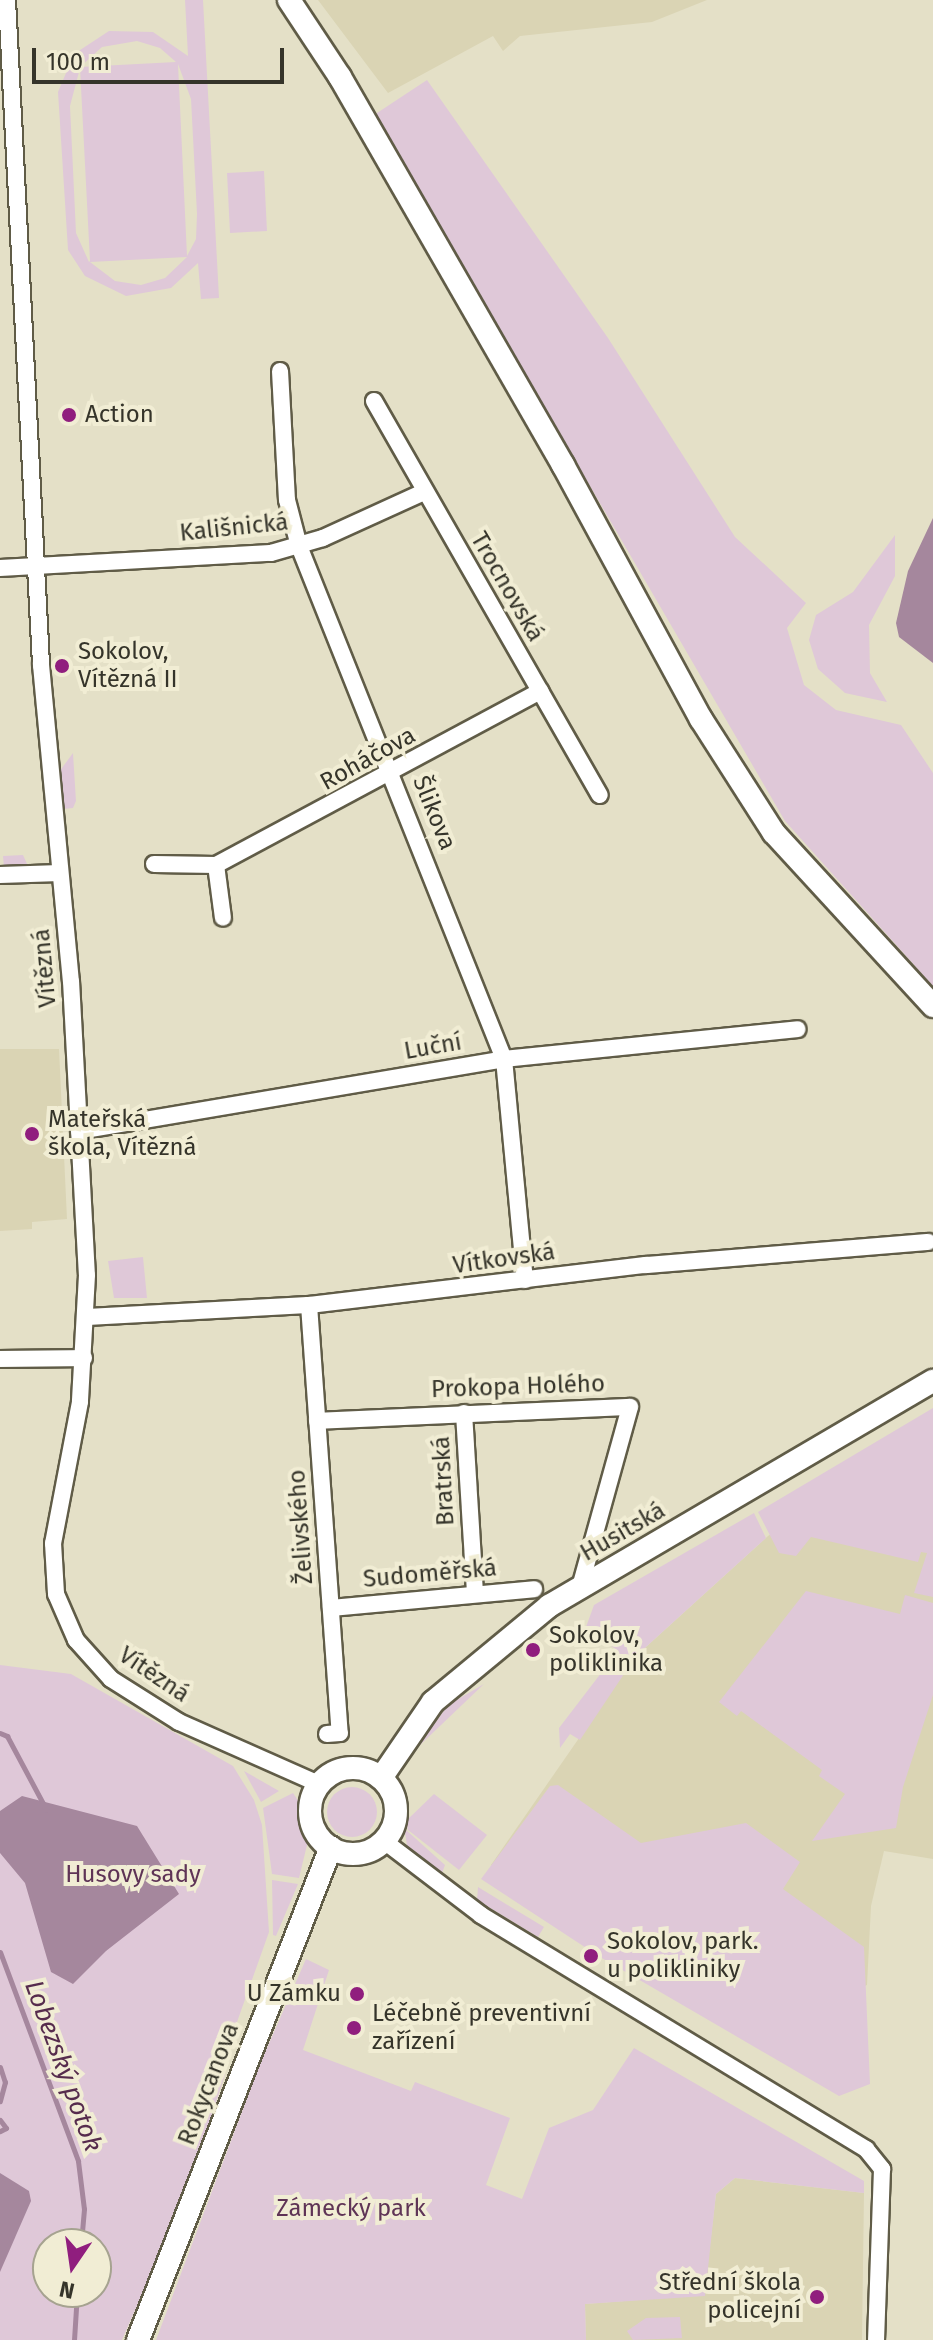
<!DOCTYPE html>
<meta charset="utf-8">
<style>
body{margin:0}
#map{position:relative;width:933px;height:2340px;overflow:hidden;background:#e4e0c7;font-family:"Fira Sans",sans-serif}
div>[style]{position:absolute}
.built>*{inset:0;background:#dad4b4}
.green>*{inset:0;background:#dfc8d8}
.round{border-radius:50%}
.water>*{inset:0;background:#a5879d}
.stream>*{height:5px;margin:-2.5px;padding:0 2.5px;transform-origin:2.5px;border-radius:2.5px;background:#a5879d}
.roads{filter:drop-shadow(2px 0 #605c47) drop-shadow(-2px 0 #605c47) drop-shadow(0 2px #605c47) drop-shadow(0 -2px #605c47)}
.street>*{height:16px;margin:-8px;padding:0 8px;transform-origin:8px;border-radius:8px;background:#fff}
.secondary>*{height:22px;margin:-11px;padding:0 11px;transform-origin:11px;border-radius:11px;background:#fff}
.secondary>.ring{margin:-11px;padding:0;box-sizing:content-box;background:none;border:22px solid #fff;border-radius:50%}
.dots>*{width:22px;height:22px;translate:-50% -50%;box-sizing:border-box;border:4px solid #f1edd4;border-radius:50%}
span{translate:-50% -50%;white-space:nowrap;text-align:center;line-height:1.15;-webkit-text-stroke:8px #f1edd4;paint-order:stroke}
.poi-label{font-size:24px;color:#35342a}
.left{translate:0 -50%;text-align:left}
.right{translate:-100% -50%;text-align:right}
.street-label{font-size:24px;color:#35342a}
.park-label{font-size:24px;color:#5f3456}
.water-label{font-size:26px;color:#562c4d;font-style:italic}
.north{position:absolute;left:32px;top:2228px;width:80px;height:80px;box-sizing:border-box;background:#f1edd4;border:2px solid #a6a390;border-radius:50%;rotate:193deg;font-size:22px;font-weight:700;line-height:32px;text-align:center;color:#35342a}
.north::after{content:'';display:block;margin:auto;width:28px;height:36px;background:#901e7e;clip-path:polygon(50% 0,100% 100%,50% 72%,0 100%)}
.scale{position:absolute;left:32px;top:48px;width:252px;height:36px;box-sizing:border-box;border:4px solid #35342a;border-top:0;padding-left:10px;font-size:24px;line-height:28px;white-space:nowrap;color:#35342a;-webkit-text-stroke:6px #f1edd4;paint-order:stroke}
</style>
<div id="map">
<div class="built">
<div style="clip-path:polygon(318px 0,707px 0,652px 22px,520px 36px,503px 51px,493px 36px,388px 93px)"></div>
<div style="clip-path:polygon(0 1049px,59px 1049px,67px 1219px,32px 1222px,32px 1229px,0 1231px)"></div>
<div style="clip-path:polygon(933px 1420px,933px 1859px,884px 1851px,871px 1906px,867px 1985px,766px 2032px,491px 1865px,636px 1656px,768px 1536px)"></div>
<div style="clip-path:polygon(735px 2178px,864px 2193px,862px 2340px,586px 2340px,585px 2304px,704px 2295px,716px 2194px)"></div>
</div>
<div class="green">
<div style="clip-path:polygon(evenodd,185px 0,203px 0,219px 298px,201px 299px,198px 263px,171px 288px,126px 296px,85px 276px,68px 250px,58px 92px,74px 54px,109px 31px,153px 32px,188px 56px,185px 0,137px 41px,160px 48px,176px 62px,80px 67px,102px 47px,137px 41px,185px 0,178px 64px,191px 99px,197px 214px,196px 239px,187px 256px,178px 64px,185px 0,80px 68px,90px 261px,89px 262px,76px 233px,70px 106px,80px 68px,185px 0,187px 257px,165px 278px,141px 285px,115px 281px,90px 262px,187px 257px)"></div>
<div style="clip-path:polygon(427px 80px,608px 338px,735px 537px,806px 603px,787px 628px,804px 685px,836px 710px,901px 725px,933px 773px,933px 986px,785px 821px,374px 115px)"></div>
<div style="clip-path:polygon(264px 171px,267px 231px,230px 233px,227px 173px)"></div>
<div style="clip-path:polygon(895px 535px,895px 576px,869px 625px,870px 673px,887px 702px,845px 693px,818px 669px,809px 640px,816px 615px,853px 592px)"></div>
<div style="clip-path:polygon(73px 753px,76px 801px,73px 808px,63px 809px,59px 772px)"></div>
<div style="clip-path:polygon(23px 855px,28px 866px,4px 868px,3px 856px)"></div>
<div style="clip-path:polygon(143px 1257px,147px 1298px,114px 1298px,108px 1261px)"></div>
<div style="clip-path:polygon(933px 1408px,933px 1597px,914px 1593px,927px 1553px,921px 1552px,918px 1562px,811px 1537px,796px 1556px,779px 1553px,758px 1512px)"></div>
<div style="clip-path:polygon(754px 1513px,766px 1538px,636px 1656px,580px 1740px,570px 1734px,560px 1748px,559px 1728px,618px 1651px,586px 1627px,594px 1605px)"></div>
<div style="clip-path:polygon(806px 1591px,900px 1614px,905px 1595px,933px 1603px,933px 1695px,903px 1787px,896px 1828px,812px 1841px,845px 1794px,819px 1776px,822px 1770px,741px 1711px,737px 1716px,719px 1702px)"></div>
<div style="clip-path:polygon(evenodd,0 1665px,71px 1674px,233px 1766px,254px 1800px,262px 1825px,269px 1932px,226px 2053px,225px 2075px,187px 2190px,122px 2340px,0 2340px,0 1665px,48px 2244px,96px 2244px,96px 2292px,48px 2292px,48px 2244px)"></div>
<div style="clip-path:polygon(484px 1684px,419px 1746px,410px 1758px,448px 1705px)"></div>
<div style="clip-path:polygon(244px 1771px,279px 1791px,261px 1802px)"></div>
<div style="clip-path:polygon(558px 1785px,641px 1843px,746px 1823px,800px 1862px,783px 1889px,864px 1947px,870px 2084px,839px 2096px,600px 1957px,481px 1879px,550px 1786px)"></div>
<div class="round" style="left:327px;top:1787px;width:50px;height:50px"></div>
<div style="clip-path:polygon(293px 1793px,301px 1805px,308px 1841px,299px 1878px,272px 1874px,263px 1808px)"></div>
<div style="clip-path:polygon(434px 1794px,487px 1835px,459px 1870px,408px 1830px,406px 1821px)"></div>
<div style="clip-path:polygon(403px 1820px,405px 1829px,445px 1865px,442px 1873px,407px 1845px)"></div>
<div style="clip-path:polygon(272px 1880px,298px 1884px,276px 1936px,273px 1935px)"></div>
<div style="clip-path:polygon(478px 1887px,544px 1927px,538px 1937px,477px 1900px)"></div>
<div style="clip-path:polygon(306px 1959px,329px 1970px,303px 2050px,411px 2091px,415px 2082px,510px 2118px,486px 2185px,522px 2199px,549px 2128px,593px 2110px,634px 2048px,864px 2181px,864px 2193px,735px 2178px,716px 2194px,705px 2296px,585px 2304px,586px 2340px,156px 2340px,260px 2064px)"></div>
<div style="clip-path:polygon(680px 2317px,682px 2338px,633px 2340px,627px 2331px,646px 2318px)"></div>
</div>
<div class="water">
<div style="clip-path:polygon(933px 518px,933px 663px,899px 637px,896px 623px,908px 571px)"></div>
<div style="clip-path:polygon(22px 1796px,137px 1826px,179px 1894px,106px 1951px,73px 1984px,51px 1972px,25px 1883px,0 1853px,0 1811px)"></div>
<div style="clip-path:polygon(0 2173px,29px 2191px,31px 2201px,0 2272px)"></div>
</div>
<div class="stream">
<div style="left:0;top:1733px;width:8px;rotate:23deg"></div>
<div style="left:7px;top:1736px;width:83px;rotate:61.9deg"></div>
<div style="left:0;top:1952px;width:223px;rotate:69.5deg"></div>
<div style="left:78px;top:2161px;width:48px;rotate:82.9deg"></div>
<div style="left:84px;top:2209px;width:35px;rotate:95deg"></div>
<div style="left:0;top:2067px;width:16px;rotate:72deg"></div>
<div style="left:5px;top:2082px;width:20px;rotate:105deg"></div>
<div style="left:0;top:2120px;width:10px;rotate:53deg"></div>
<div style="left:6px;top:2128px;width:7px;rotate:153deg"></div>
<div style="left:74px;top:2340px;width:48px;rotate:-86.4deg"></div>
</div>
<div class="roads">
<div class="street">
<div style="left:7px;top:0;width:666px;rotate:87.07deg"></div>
<div style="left:41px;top:665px;width:317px;rotate:84.6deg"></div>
<div style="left:71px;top:981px;width:294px;rotate:86.9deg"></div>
<div style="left:87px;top:1275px;width:127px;rotate:93.2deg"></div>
<div style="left:80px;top:1402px;width:144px;rotate:100.8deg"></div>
<div style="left:53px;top:1543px;width:51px;rotate:86.6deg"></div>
<div style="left:56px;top:1594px;width:50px;rotate:66.5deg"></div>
<div style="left:76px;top:1640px;width:52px;rotate:48.1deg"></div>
<div style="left:111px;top:1679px;width:80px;rotate:32.3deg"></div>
<div style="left:179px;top:1722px;width:153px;rotate:23.9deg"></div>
<div style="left:280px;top:371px;width:129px;rotate:86.9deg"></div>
<div style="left:287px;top:500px;width:48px;rotate:75.4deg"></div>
<div style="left:299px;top:546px;width:552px;rotate:68.22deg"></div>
<div style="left:504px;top:1059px;width:222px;rotate:84.6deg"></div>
<div style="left:374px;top:401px;width:454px;rotate:60.2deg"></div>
<div style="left:0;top:568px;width:271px;rotate:-3.2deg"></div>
<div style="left:271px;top:553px;width:54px;rotate:-16.1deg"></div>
<div style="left:323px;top:538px;width:111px;rotate:-24.5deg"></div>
<div style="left:154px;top:864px;width:62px;rotate:0.9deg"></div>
<div style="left:216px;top:865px;width:368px;rotate:-28.2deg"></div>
<div style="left:216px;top:865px;width:53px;rotate:82.5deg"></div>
<div style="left:0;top:875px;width:60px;rotate:-1.9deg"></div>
<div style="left:79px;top:1131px;width:431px;rotate:-9.6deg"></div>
<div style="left:504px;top:1059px;width:295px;rotate:-5.8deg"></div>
<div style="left:309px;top:1305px;width:429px;rotate:85.9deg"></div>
<div style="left:340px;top:1733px;width:13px;rotate:176deg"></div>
<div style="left:86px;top:1317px;width:223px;rotate:-3.1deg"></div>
<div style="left:309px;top:1305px;width:339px;rotate:-6.8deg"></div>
<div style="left:646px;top:1265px;width:283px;rotate:-4.7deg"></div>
<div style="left:0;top:1359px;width:84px;rotate:-0.7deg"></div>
<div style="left:464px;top:1413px;width:180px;rotate:86.5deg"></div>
<div style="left:317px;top:1421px;width:313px;rotate:-2.6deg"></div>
<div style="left:630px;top:1407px;width:187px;rotate:105.5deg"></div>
<div style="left:331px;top:1608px;width:204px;rotate:-5.3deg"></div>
<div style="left:384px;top:1841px;width:122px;rotate:37.3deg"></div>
<div style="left:481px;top:1915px;width:451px;rotate:31.3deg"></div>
<div style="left:866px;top:2149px;width:26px;rotate:51deg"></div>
<div style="left:882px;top:2169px;width:171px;rotate:92deg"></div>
</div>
<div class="secondary">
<div style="left:289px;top:0;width:92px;rotate:56.5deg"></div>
<div style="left:340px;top:77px;width:448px;rotate:60.1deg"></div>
<div style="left:563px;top:465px;width:289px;rotate:61.5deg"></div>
<div style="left:701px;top:719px;width:135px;rotate:57.4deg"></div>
<div style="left:774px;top:833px;width:235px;rotate:47.4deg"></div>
<div class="ring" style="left:310px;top:1768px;width:64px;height:64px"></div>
<div style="left:381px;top:1778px;width:92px;rotate:-55.6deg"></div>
<div style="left:433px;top:1702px;width:151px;rotate:-39.6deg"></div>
<div style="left:549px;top:1606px;width:445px;rotate:-30.4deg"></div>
<div style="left:138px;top:2340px;width:529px;rotate:-68.62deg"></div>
</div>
</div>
<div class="dots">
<div style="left:69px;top:415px;background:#901e7e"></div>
<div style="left:62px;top:666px;background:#901e7e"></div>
<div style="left:32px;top:1134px;background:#901e7e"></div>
<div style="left:533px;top:1650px;background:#901e7e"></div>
<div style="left:591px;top:1956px;background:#901e7e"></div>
<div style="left:357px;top:1994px;background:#901e7e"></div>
<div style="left:354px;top:2028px;background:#901e7e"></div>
<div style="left:817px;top:2297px;background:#901e7e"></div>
</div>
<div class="poi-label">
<span class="left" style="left:85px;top:415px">Action</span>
<span class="left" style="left:78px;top:666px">Sokolov,<br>Vítězná II</span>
<span class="left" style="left:48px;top:1134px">Mateřská<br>škola, Vítězná</span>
<span class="left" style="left:549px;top:1650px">Sokolov,<br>poliklinika</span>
<span class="left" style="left:607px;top:1956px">Sokolov, park.<br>u polikliniky</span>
<span class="right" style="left:341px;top:1994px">U Zámku</span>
<span class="left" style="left:372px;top:2028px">Léčebně preventivní<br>zařízení</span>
<span class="right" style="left:801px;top:2297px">Střední škola<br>policejní</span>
</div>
<div class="street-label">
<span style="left:234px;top:528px;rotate:-6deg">Kališnická</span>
<span style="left:507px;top:587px;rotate:60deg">Trocnovská</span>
<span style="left:368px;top:759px;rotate:-29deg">Roháčova</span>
<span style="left:434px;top:813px;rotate:68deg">Šlikova</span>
<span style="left:45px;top:968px;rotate:-95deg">Vítězná</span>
<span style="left:433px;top:1047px;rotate:-10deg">Luční</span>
<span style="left:504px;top:1259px;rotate:-8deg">Vítkovská</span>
<span style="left:518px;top:1387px;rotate:-2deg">Prokopa Holého</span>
<span style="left:444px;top:1481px;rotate:-93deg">Bratrská</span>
<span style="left:301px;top:1527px;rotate:-94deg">Želivského</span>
<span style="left:623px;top:1532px;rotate:-30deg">Husitská</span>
<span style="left:430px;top:1574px;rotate:-5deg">Sudoměřská</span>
<span style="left:154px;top:1675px;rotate:34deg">Vítězná</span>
<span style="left:209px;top:2084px;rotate:-69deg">Rokycanova</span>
</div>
<div class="park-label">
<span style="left:133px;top:1875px">Husovy sady</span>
<span style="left:351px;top:2209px">Zámecký park</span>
</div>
<div class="water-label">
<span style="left:63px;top:2066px;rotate:70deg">Lobezský potok</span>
</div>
<div class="north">N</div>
<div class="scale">100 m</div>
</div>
